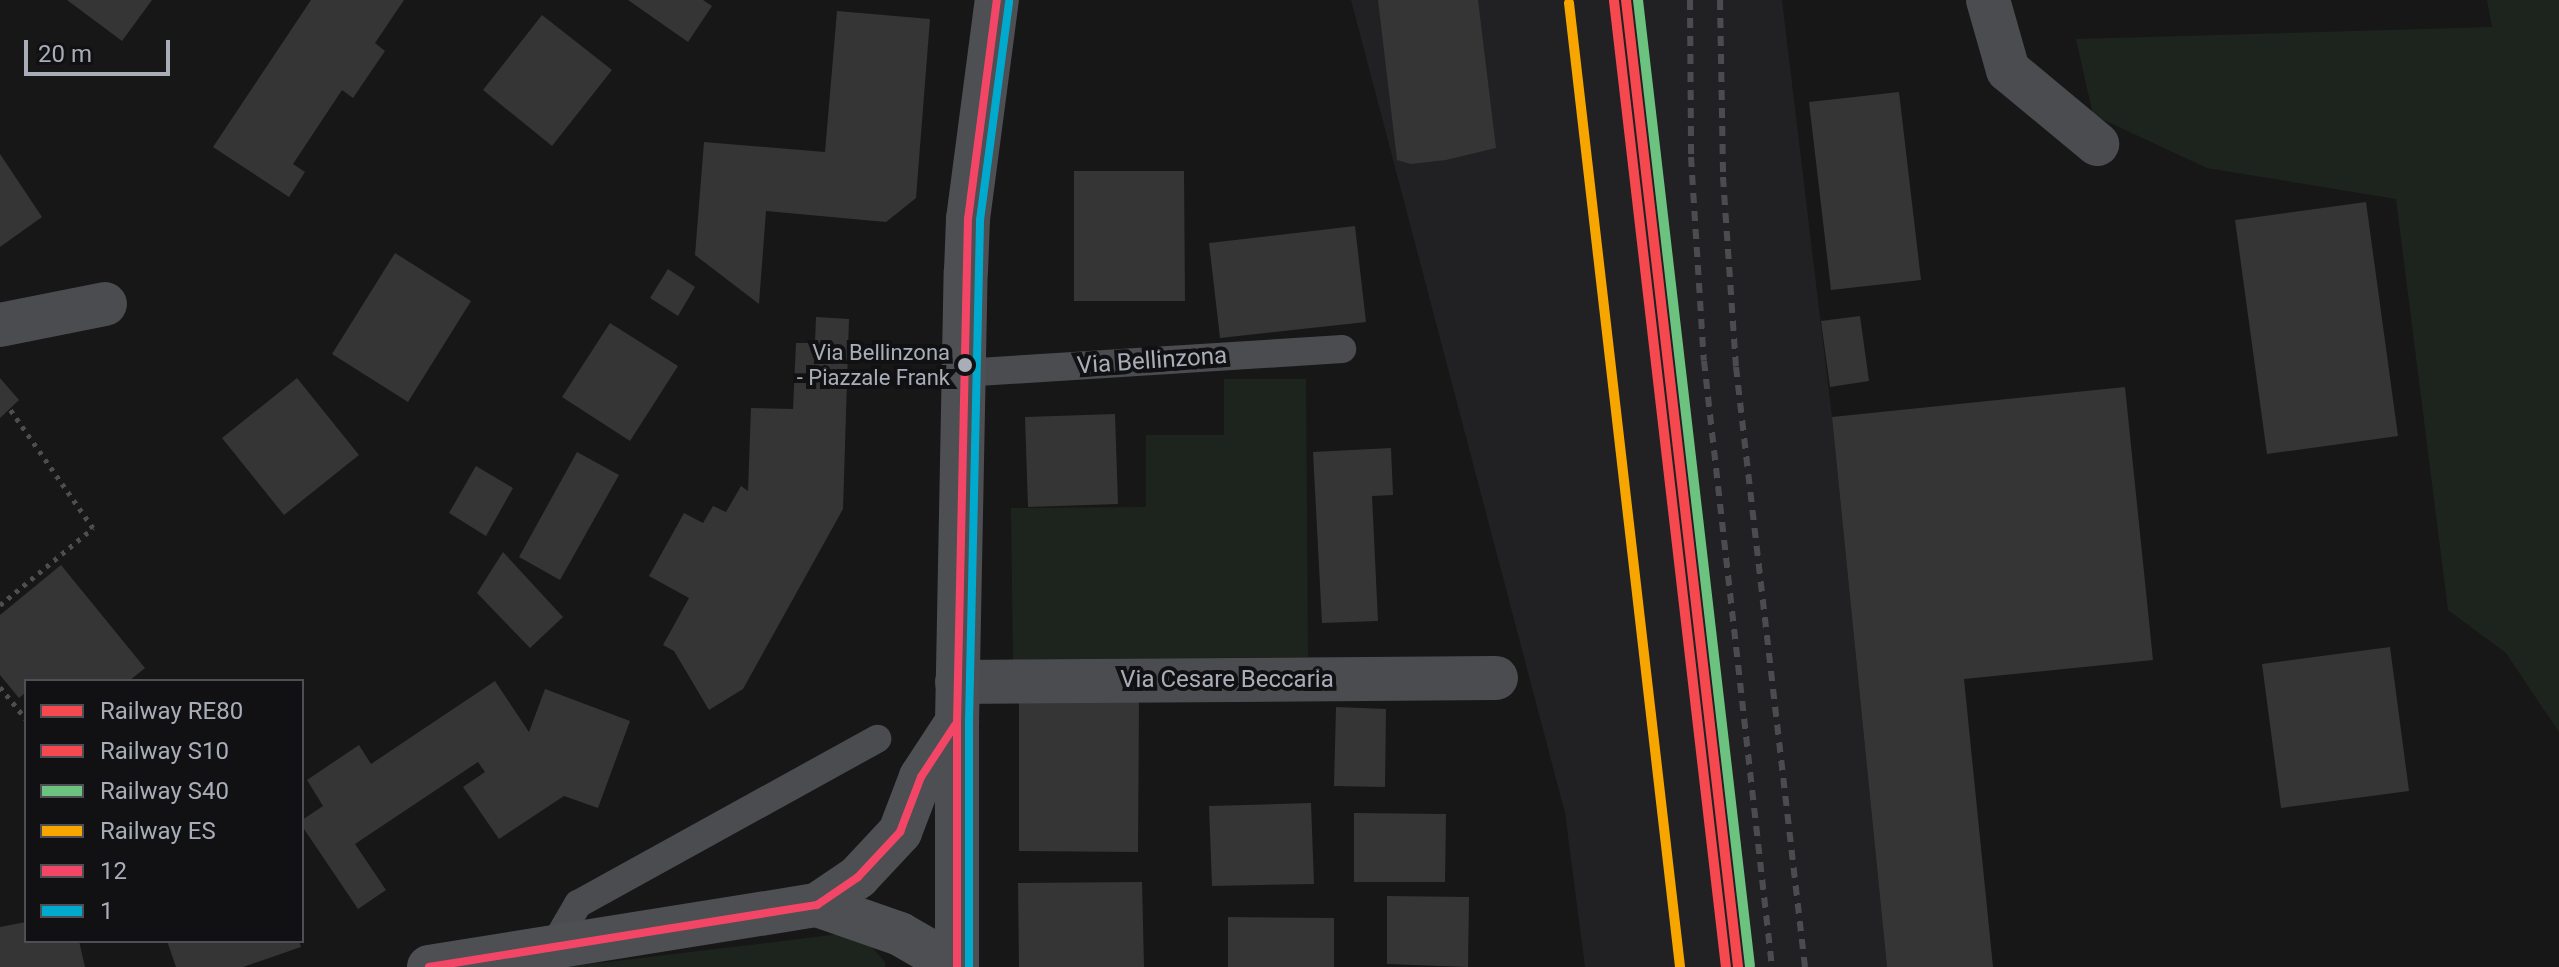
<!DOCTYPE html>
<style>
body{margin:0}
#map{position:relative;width:2559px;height:967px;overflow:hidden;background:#171717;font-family:Roboto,sans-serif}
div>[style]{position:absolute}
.built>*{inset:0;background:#212123}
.green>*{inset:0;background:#1d241e}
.building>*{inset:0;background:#353536}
.path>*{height:5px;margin-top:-2.5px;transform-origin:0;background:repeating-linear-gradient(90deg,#4d4e52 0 4px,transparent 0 10px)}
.service>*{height:28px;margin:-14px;padding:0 14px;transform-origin:14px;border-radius:14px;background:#4b4c50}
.minor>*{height:44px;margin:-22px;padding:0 22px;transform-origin:22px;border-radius:22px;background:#4b4c50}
.primary>*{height:44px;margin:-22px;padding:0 22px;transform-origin:22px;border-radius:22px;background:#4d4f52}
.rail>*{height:6px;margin-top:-3px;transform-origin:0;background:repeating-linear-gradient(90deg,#4b4c4f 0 10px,transparent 0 18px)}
.bus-1>*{height:8px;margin:-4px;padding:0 4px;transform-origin:4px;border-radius:4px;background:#f34667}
.bus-2>*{height:8px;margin:-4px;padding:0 4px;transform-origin:4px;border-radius:4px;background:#00a9ce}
.rail-1>*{height:10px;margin:-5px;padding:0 5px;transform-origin:5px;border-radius:5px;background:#f5494f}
.rail-2>*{height:10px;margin:-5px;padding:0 5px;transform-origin:5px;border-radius:5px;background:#f5494f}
.rail-3>*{height:10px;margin:-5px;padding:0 5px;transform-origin:5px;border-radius:5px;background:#6cc27f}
.rail-4>*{height:10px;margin:-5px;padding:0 5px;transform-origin:5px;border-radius:5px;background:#f7a600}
.dots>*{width:22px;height:22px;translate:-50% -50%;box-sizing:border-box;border:4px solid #111113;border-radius:50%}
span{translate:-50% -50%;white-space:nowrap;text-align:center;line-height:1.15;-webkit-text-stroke:8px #111113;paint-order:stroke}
.bus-label{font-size:22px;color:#a8adb8}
.right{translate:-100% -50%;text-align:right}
.street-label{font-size:24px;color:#a8adb8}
.legend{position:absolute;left:24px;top:679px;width:280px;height:264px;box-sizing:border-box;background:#111113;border:2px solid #4d4f55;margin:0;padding:10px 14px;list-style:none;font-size:24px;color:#a8adb8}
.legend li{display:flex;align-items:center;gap:16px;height:40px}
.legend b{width:40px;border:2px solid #4d4f55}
.scale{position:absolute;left:24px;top:40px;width:146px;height:36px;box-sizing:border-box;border:4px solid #a8adb8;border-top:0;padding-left:10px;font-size:24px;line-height:28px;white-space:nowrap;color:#a8adb8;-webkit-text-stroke:6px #111113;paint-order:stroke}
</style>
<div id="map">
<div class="built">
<div style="clip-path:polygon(1351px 0,1782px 0,1832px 417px,1887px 967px,1585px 967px,1565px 813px)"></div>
</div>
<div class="green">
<div style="clip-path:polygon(2487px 0,2559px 0,2559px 732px,2506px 653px,2448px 610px,2396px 199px,2207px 168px,2093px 115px,2076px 39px,2492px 27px)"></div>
<div style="clip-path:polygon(1224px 379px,1306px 379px,1308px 657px,1013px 660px,1011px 508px,1146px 507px,1146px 435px,1224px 435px)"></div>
<div style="clip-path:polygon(840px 934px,864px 938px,885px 962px,885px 967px,566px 967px)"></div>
</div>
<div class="building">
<div style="clip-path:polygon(67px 0,152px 0,122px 41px)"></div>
<div style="clip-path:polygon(311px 0,404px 0,375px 43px,385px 51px,353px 98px,342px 90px,293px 164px,305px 172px,289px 197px,213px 147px)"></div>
<div style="clip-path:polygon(628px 0,703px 0,712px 6px,688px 42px)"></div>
<div style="clip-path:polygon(1378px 0,1478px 0,1496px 148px,1446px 160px,1411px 164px,1397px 160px)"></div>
<div style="clip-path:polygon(837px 11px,930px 19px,916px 198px,886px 222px,766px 211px,759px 304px,695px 255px,704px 142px,825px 152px)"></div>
<div style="clip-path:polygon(542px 15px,612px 70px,552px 146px,483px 90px)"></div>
<div style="clip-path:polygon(1899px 92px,1921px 280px,1831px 290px,1809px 102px)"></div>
<div style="clip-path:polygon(0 154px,42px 217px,0 247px)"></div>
<div style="clip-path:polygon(1074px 171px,1184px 171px,1185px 301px,1074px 301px)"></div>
<div style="clip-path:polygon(2366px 202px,2398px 436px,2267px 454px,2235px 220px)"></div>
<div style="clip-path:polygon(1355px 226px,1366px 322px,1220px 338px,1209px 243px)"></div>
<div style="clip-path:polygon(395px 253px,471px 301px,408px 402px,332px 354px)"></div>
<div style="clip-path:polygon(668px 269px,695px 287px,678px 316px,650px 298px)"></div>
<div style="clip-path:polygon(1860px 316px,1869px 381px,1830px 387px,1821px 321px)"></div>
<div style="clip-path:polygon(816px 317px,849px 319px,843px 509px,743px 689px,709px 710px,674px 651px,663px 645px,689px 598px,649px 576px,684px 513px,703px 523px,713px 506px,726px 512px,741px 486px,748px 491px,751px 408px,793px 409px,796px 343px,815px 343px)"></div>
<div style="clip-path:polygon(610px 323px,678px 366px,630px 441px,562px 397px)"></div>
<div style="clip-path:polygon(0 378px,19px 400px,0 418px)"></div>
<div style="clip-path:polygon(297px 378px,359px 455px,284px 515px,222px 438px)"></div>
<div style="clip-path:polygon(2125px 387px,2153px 660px,1964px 679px,1993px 967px,1887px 967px,1832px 417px)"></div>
<div style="clip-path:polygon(1115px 414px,1118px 504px,1028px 507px,1025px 417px)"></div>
<div style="clip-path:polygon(1391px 448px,1393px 495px,1372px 496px,1378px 621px,1322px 623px,1313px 452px)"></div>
<div style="clip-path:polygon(577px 452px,619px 475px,560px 580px,519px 557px)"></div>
<div style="clip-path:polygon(476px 466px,513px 488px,486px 536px,449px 513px)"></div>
<div style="clip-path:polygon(503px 552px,563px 617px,530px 648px,477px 593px)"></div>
<div style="clip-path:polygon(61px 565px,145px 668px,129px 681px,26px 681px,26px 692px,19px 698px,0 675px,0 615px)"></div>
<div style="clip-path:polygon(2390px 647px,2409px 791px,2281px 808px,2262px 664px)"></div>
<div style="clip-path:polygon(495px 681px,529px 732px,545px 689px,630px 721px,598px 808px,564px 796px,499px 839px,463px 787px,485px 772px,478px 762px,355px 844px,386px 890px,358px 909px,302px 826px,302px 820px,323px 806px,307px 780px,359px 745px,371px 764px)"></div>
<div style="clip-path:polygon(1019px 698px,1139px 699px,1138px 852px,1019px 851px)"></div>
<div style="clip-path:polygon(1336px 707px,1386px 709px,1385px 787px,1334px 786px)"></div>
<div style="clip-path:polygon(1311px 803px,1314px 884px,1212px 886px,1209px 806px)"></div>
<div style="clip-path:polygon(1354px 813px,1446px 814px,1445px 882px,1354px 882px)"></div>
<div style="clip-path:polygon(1142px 882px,1144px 967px,1019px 967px,1018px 883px)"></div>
<div style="clip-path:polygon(1387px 896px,1469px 897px,1468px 967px,1387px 964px)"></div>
<div style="clip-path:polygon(1228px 917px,1334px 918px,1334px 967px,1228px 967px)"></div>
<div style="clip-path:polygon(26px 922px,26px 941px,79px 941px,85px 967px,0 967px,0 927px)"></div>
<div style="clip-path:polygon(167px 941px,299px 941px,301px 947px,243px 967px,176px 967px)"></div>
</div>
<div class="path">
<div style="left:0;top:605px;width:121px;rotate:-39.6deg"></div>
<div style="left:93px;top:528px;width:145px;rotate:-124.9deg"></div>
<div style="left:0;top:687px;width:41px;rotate:50.9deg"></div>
</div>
<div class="service">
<div style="left:962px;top:373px;width:381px;rotate:-3.6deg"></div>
<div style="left:554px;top:945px;width:48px;rotate:-59.7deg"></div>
<div style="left:578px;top:904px;width:342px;rotate:-28.9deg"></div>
</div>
<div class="minor">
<div style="left:1988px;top:0;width:73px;rotate:74.1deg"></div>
<div style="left:2008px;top:70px;width:116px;rotate:39.7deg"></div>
<div style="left:0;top:325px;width:107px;rotate:-11.3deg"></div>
<div style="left:957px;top:682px;width:539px;rotate:-0.43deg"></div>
</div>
<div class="primary">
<div style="left:817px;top:905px;width:88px;rotate:19.3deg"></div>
<div style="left:900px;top:934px;width:32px;rotate:30deg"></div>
<div style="left:928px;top:950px;width:23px;rotate:47deg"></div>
<div style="left:429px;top:967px;width:393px;rotate:-9.1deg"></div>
<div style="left:817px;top:905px;width:50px;rotate:-34.3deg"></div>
<div style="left:858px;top:877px;width:62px;rotate:-47deg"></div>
<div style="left:900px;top:832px;width:59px;rotate:-69.1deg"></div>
<div style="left:921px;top:777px;width:66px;rotate:-56.8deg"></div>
<div style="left:957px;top:967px;width:245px;rotate:-90deg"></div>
<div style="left:957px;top:722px;width:451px;rotate:-88.9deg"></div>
<div style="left:966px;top:271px;width:52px;rotate:-87.8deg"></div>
<div style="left:968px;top:219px;width:221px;rotate:-82.5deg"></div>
</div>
<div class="rail">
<div style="left:1690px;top:0;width:157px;rotate:89.6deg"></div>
<div style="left:1691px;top:157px;width:204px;rotate:86.4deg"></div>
<div style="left:1704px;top:361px;width:610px;rotate:83.6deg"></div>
<div style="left:1720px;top:0;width:177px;rotate:89deg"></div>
<div style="left:1723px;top:177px;width:190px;rotate:86.1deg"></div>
<div style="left:1736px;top:367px;width:604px;rotate:83.44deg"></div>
</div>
<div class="bus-1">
<div style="left:429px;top:967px;width:393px;rotate:-9.1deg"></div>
<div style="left:817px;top:905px;width:50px;rotate:-34.3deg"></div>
<div style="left:858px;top:877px;width:62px;rotate:-47deg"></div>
<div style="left:900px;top:832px;width:59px;rotate:-69.1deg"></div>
<div style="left:921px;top:777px;width:62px;rotate:-56.8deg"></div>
<div style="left:957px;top:967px;width:245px;rotate:-90deg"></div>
<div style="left:957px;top:722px;width:503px;rotate:-88.75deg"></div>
<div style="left:968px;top:219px;width:221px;rotate:-82.5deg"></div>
</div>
<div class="bus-2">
<div style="left:969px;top:967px;width:245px;rotate:-90deg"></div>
<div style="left:969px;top:722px;width:502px;rotate:-88.74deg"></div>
<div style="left:980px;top:220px;width:220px;rotate:-82.4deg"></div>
</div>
<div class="rail-1">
<div style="left:1626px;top:0;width:973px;rotate:83.39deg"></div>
</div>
<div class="rail-2">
<div style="left:1614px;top:1px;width:972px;rotate:83.39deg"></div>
</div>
<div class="rail-3">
<div style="left:1638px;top:0;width:972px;rotate:83.39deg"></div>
</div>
<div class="rail-4">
<div style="left:1569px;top:3px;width:970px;rotate:83.43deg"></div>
</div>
<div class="dots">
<div style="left:965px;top:365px;background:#a8adb8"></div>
</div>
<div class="bus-label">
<span class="right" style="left:950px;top:365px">Via Bellinzona<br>- Piazzale Frank</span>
</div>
<div class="street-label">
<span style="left:1152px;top:361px;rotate:-4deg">Via Bellinzona</span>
<span style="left:1227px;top:680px">Via Cesare Beccaria</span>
</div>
<ul class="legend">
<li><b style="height:10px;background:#f5494f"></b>Railway RE80</li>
<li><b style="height:10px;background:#f5494f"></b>Railway S10</li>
<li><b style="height:10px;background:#6cc27f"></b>Railway S40</li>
<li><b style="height:10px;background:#f7a600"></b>Railway ES</li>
<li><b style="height:10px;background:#f34667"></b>12</li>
<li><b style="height:10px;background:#00a9ce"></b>1</li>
</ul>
<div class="scale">20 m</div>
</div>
